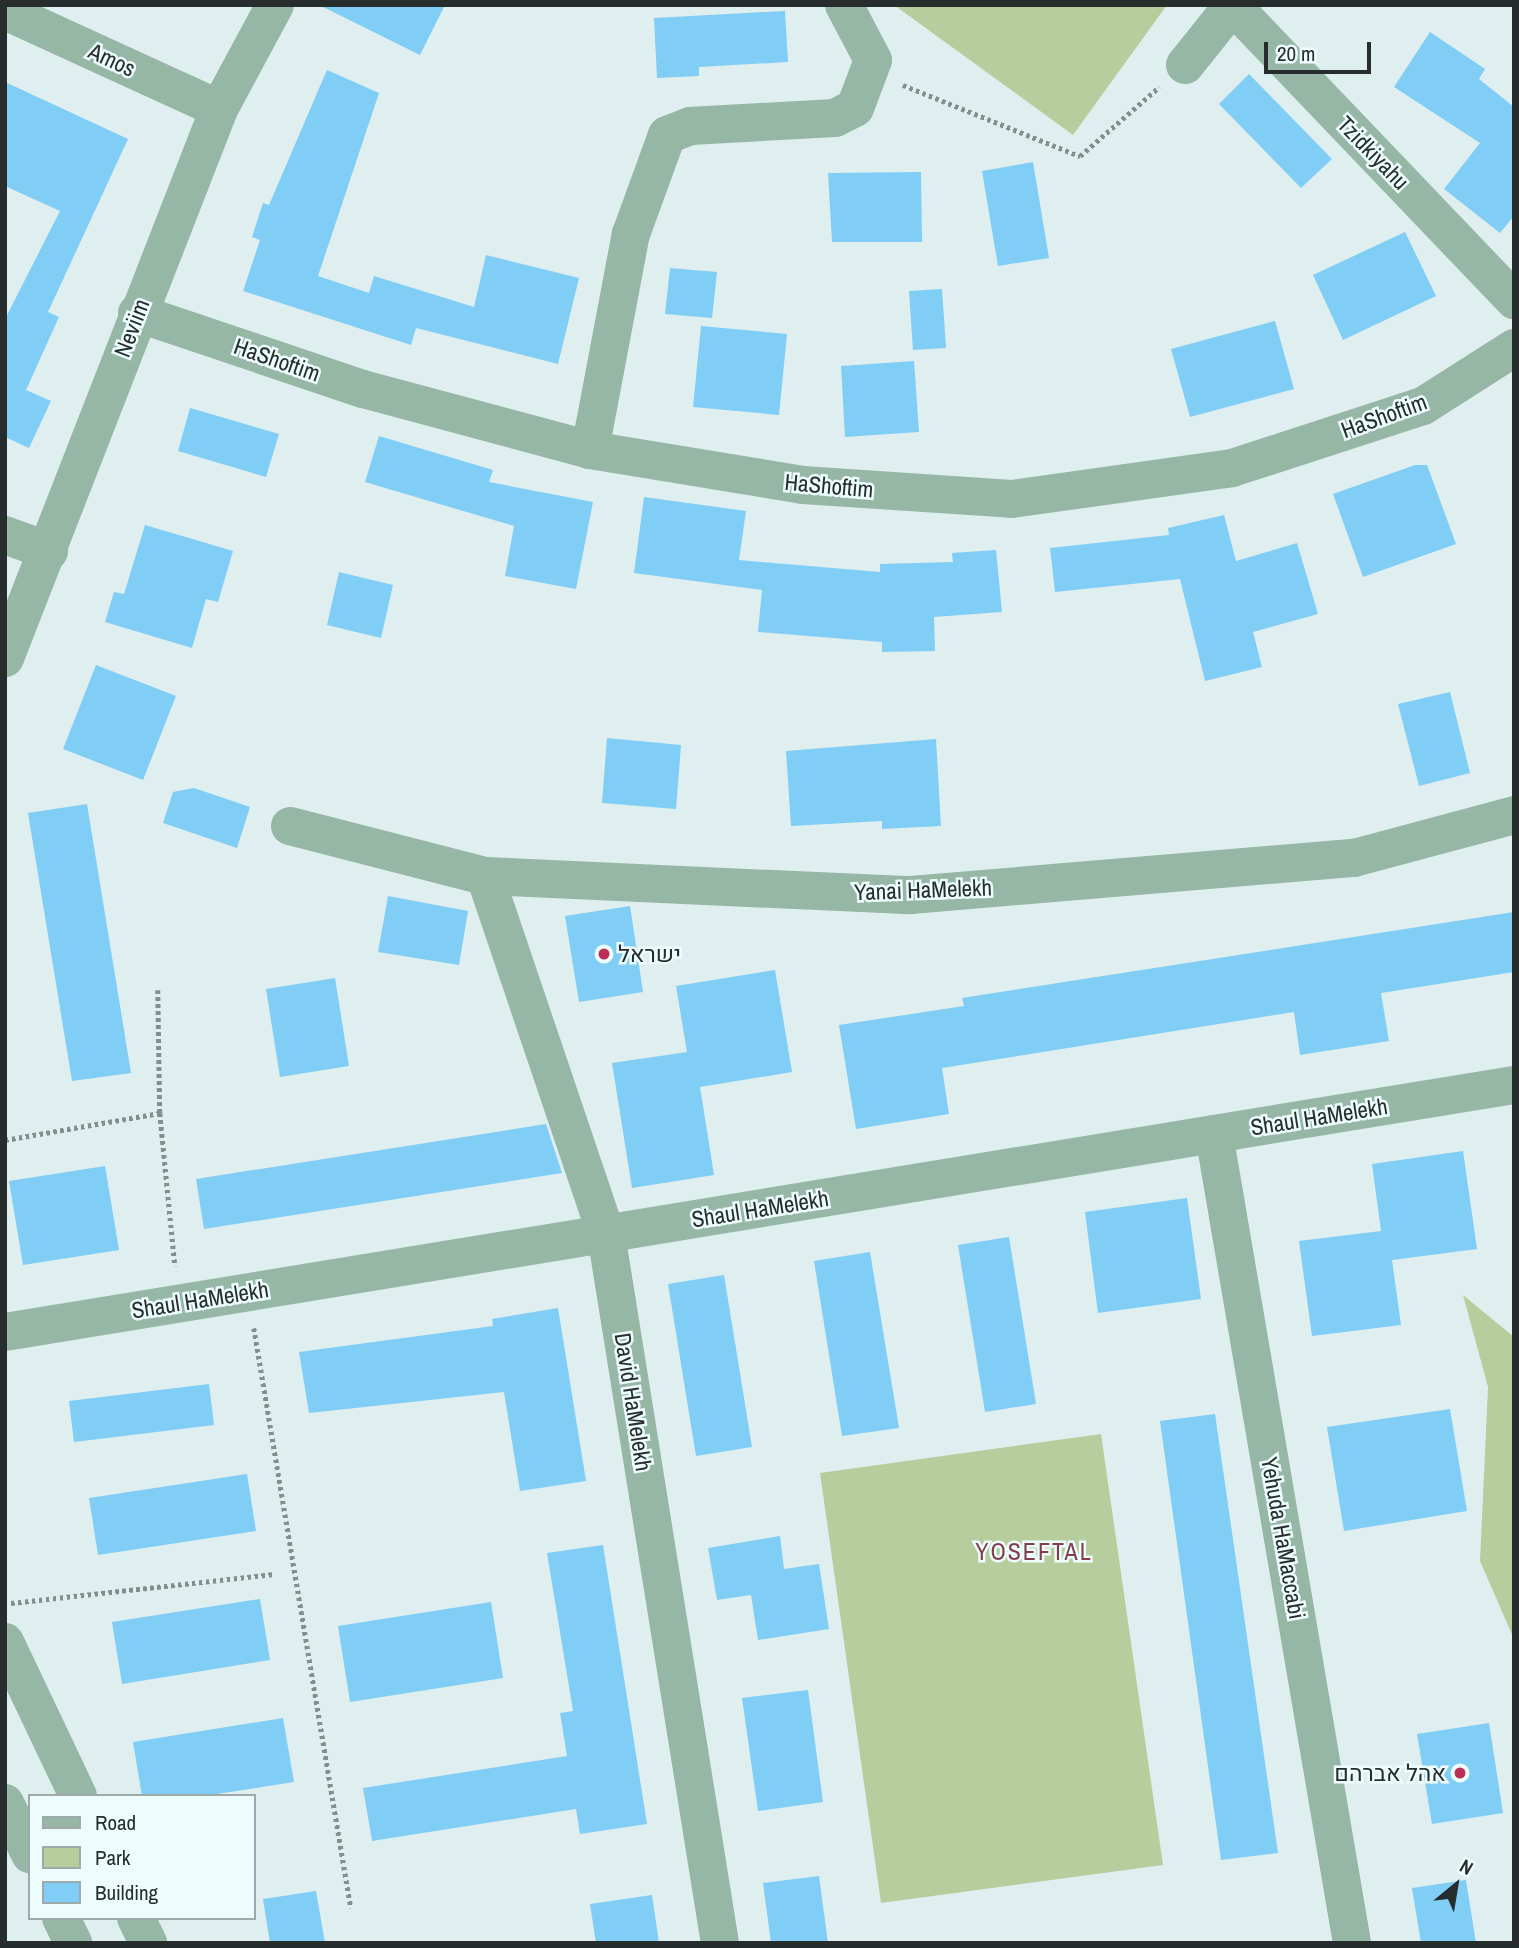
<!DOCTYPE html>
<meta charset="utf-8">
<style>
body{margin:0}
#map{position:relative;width:1519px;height:1948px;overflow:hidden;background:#dfefef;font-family:"Archivo Narrow",Heebo,sans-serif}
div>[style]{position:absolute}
.green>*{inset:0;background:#b6ce9d}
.building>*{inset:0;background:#80cdf5}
.path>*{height:4.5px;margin-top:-2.25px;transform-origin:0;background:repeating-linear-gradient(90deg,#838e8e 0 3.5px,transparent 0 7px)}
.minor>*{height:38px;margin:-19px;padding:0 19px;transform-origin:19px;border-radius:19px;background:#96b6a6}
.dots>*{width:19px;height:19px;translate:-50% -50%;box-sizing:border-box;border:4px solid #edfcfc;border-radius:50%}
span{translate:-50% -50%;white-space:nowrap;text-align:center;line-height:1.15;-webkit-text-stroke:5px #edfcfc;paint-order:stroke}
.street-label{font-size:23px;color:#272d2d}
.poi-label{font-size:23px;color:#272d2d}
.left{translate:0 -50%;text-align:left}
.right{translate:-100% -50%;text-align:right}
.neighbourhood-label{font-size:24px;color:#853c4a;letter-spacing:2px}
.frame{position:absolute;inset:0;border:7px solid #272d2d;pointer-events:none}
.legend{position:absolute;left:28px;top:1794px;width:228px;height:126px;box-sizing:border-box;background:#edfcfc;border:2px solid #9ea9a9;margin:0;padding:9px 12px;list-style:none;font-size:21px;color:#272d2d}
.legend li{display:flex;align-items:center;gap:14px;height:35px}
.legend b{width:35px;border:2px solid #9ea9a9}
.north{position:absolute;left:1421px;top:1850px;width:70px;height:70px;-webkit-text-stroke:5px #edfcfc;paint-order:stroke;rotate:30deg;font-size:19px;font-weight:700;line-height:28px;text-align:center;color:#272d2d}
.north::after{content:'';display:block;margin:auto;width:24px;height:32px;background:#272d2d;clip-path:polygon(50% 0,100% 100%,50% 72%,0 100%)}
.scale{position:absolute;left:1264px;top:42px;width:107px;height:32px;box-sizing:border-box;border:4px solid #272d2d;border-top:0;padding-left:9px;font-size:21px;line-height:24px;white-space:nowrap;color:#272d2d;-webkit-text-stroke:5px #edfcfc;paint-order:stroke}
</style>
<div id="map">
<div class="green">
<div style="clip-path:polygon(894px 5px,1167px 5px,1073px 135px)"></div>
<div style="clip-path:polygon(1463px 1295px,1514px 1337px,1514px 1639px,1480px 1561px,1488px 1387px)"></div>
<div style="clip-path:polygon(1101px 1434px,1163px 1865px,881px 1903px,820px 1473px)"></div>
</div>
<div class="building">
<div style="clip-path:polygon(319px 5px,445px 5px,420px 55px)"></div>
<div style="clip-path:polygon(785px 11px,788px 62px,699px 67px,699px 76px,657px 78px,654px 18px)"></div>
<div style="clip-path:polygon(1430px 32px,1485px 69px,1479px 79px,1514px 107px,1514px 216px,1500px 233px,1444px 189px,1480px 143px,1394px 87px)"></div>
<div style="clip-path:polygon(327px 70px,379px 93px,318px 276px,369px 293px,374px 276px,474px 307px,486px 255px,579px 278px,558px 364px,416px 328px,411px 345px,243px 291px,260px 240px,252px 237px,263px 203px,269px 205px)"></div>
<div style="clip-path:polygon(1249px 74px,1332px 159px,1301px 188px,1219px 104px)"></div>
<div style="clip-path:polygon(5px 82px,128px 139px,48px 312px,59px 317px,26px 390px,51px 401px,29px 448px,5px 437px,5px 319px,60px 211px,5px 186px)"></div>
<div style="clip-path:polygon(1033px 162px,1049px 258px,998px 266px,982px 171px)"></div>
<div style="clip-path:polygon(921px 172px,922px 242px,832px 242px,828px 173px)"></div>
<div style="clip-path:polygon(1405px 232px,1436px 296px,1343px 340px,1313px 275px)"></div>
<div style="clip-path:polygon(670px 268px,717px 272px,712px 318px,665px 314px)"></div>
<div style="clip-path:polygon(942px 289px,946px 348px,913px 350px,909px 291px)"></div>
<div style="clip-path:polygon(1275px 321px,1294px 389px,1190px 417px,1171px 349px)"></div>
<div style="clip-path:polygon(701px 326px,787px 334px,779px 415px,693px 407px)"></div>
<div style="clip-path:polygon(914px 361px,919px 432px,845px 437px,841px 366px)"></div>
<div style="clip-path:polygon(190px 408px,279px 434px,266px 477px,178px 451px)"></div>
<div style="clip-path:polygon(379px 436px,493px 470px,489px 482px,593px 502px,576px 589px,505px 576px,514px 526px,365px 482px)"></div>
<div style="clip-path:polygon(1415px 465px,1427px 465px,1456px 544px,1363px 577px,1333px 494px)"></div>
<div style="clip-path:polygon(644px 497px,746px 511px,739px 560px,880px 572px,880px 564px,953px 562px,952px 553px,996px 550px,1002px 612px,934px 617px,935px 651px,882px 652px,882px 642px,758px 632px,762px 590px,634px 573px)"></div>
<div style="clip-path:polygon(1224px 515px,1236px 561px,1297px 543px,1318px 614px,1253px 632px,1262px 667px,1205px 681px,1180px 579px,1055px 592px,1050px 548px,1169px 535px,1168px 528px)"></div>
<div style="clip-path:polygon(145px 525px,233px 551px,218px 602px,206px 599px,192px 648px,105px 622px,114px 592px,124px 594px)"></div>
<div style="clip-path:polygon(339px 572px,393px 585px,381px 638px,327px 625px)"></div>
<div style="clip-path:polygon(96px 665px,176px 696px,143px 780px,63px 749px)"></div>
<div style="clip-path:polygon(1450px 692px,1470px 773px,1419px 786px,1398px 704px)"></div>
<div style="clip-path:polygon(607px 738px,681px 745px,676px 809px,602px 803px)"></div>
<div style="clip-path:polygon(936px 739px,941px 826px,882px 829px,882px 821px,791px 826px,786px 751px)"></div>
<div style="clip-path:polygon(194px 788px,250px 807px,237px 848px,163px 823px,173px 792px)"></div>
<div style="clip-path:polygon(87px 804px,131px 1073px,72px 1081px,28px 813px)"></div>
<div style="clip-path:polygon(388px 896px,468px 911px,459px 965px,378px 952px)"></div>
<div style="clip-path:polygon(630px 906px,643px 992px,579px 1002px,565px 916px)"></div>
<div style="clip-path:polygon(1514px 912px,1514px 972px,1381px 993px,1389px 1041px,1300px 1055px,1294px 1012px,942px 1068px,949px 1114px,856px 1129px,839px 1025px,964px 1006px,962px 998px)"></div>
<div style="clip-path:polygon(775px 970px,792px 1072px,700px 1087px,714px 1175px,632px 1188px,612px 1063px,687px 1052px,676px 986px)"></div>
<div style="clip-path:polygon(335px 978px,349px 1066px,280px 1077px,266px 989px)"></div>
<div style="clip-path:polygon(546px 1124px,562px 1173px,204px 1229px,196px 1179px)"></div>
<div style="clip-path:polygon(1463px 1151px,1477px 1249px,1392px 1260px,1401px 1325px,1312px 1336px,1299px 1241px,1381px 1231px,1372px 1164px)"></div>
<div style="clip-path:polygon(105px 1166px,119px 1250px,23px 1265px,9px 1181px)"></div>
<div style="clip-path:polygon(1187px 1198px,1201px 1299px,1098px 1313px,1085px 1212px)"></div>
<div style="clip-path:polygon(1009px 1237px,1036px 1404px,985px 1412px,958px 1245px)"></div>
<div style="clip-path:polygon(870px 1252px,899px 1428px,842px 1436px,814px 1261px)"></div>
<div style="clip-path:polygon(724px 1275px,752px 1447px,696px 1456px,668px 1284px)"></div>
<div style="clip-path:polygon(558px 1308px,586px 1481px,520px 1491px,504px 1392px,309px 1413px,299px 1352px,493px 1326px,492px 1319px)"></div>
<div style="clip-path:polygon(209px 1384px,214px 1425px,74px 1442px,69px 1401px)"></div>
<div style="clip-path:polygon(1450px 1409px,1467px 1511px,1344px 1531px,1327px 1427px)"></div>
<div style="clip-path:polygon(1215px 1414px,1278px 1853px,1221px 1860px,1160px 1421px)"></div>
<div style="clip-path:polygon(247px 1474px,256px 1531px,98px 1555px,89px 1498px)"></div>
<div style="clip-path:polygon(780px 1536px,784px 1569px,819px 1564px,829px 1629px,758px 1640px,751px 1595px,717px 1600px,708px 1548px)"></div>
<div style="clip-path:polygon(603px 1545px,647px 1824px,580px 1834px,576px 1809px,372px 1841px,363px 1788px,567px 1756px,560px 1713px,573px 1711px,547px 1553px)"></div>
<div style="clip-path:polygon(260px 1599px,270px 1660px,122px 1684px,112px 1622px)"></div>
<div style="clip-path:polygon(491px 1602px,503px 1678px,350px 1702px,338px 1626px)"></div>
<div style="clip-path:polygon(808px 1690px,823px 1802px,758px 1811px,742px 1698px)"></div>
<div style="clip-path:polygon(283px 1718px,294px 1782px,204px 1796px,142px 1796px,133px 1742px)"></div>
<div style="clip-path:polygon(1489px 1723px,1503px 1813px,1432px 1824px,1417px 1734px)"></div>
<div style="clip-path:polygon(819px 1876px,828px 1943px,771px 1943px,763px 1883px)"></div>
<div style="clip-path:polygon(1466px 1880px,1476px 1943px,1421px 1943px,1412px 1888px)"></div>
<div style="clip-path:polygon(316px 1891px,325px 1943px,270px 1943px,263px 1899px)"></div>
<div style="clip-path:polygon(652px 1895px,659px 1943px,596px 1943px,590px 1904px)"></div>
</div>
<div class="path">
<div style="left:903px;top:85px;width:191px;rotate:21.9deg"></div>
<div style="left:1080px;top:156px;width:105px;rotate:-41.1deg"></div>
<div style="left:158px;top:990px;width:123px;rotate:89.1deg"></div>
<div style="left:5px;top:1140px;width:157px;rotate:-9.9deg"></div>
<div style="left:160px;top:1113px;width:154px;rotate:84.4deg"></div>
<div style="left:254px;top:1328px;width:588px;rotate:80.51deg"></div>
<div style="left:11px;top:1603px;width:265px;rotate:-6.3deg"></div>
</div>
<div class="minor">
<div style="left:1233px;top:6px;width:407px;rotate:46.3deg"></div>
<div style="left:5px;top:11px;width:235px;rotate:24.6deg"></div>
<div style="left:1185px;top:65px;width:77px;rotate:-51.3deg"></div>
<div style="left:137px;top:313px;width:238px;rotate:18.6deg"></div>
<div style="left:363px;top:389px;width:235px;rotate:15deg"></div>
<div style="left:590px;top:450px;width:216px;rotate:9.3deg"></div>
<div style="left:803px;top:485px;width:209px;rotate:3.8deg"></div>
<div style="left:1012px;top:499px;width:222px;rotate:-8deg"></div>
<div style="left:1232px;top:468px;width:201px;rotate:-18deg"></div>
<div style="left:1423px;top:406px;width:108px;rotate:-32.5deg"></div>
<div style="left:590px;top:450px;width:220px;rotate:-79.3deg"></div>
<div style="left:631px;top:234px;width:105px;rotate:-70deg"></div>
<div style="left:667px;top:135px;width:25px;rotate:-21deg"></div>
<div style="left:690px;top:126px;width:145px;rotate:-3.2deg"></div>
<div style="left:835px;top:118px;width:22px;rotate:-27deg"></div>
<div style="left:855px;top:108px;width:51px;rotate:-69.4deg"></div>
<div style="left:873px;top:60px;width:62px;rotate:-117.8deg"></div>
<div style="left:5px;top:535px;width:47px;rotate:20deg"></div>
<div style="left:5px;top:658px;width:589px;rotate:-68.7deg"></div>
<div style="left:219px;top:109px;width:118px;rotate:-61.7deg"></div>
<div style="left:290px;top:826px;width:201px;rotate:14.4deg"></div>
<div style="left:485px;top:876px;width:426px;rotate:2.6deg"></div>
<div style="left:911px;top:895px;width:445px;rotate:-4.8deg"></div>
<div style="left:1354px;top:858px;width:166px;rotate:-15deg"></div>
<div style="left:485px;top:876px;width:378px;rotate:71.3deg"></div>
<div style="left:606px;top:1234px;width:718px;rotate:80.87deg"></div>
<div style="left:1214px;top:1134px;width:821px;rotate:80.32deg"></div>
<div style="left:5px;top:1332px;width:1529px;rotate:-9.3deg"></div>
<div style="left:5px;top:1642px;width:170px;rotate:64.6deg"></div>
<div style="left:5px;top:1803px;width:57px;rotate:63.9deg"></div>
<div style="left:61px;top:1918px;width:28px;rotate:64deg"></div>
<div style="left:136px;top:1918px;width:28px;rotate:64deg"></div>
</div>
<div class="dots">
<div style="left:604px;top:954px;background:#be2f55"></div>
<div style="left:1460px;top:1773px;background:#be2f55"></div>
</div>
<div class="street-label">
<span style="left:112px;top:60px;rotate:25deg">Amos</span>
<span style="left:1373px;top:153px;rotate:46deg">Tzidkiyahu</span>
<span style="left:132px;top:328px;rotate:-69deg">Neviim</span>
<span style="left:277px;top:360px;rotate:19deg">HaShoftim</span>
<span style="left:1384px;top:416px;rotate:-20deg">HaShoftim</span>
<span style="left:829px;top:486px;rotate:5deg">HaShoftim</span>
<span style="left:923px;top:890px;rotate:-2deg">Yanai HaMelekh</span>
<span style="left:1319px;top:1117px;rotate:-9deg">Shaul HaMelekh</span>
<span style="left:760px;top:1209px;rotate:-9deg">Shaul HaMelekh</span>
<span style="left:200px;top:1300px;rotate:-9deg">Shaul HaMelekh</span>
<span style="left:633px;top:1402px;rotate:81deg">David HaMelekh</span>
<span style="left:1283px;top:1538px;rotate:80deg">Yehuda HaMaccabi</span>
</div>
<div class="poi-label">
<span class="left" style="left:618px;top:954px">ישראל</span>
<span class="right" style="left:1446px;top:1773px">אהל אברהם</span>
</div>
<div class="neighbourhood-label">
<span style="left:1034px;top:1552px">YOSEFTAL</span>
</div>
<div class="frame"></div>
<ul class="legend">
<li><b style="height:9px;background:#96b6a6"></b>Road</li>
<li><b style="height:19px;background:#b6ce9d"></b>Park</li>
<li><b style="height:19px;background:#80cdf5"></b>Building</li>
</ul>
<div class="north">N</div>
<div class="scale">20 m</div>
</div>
